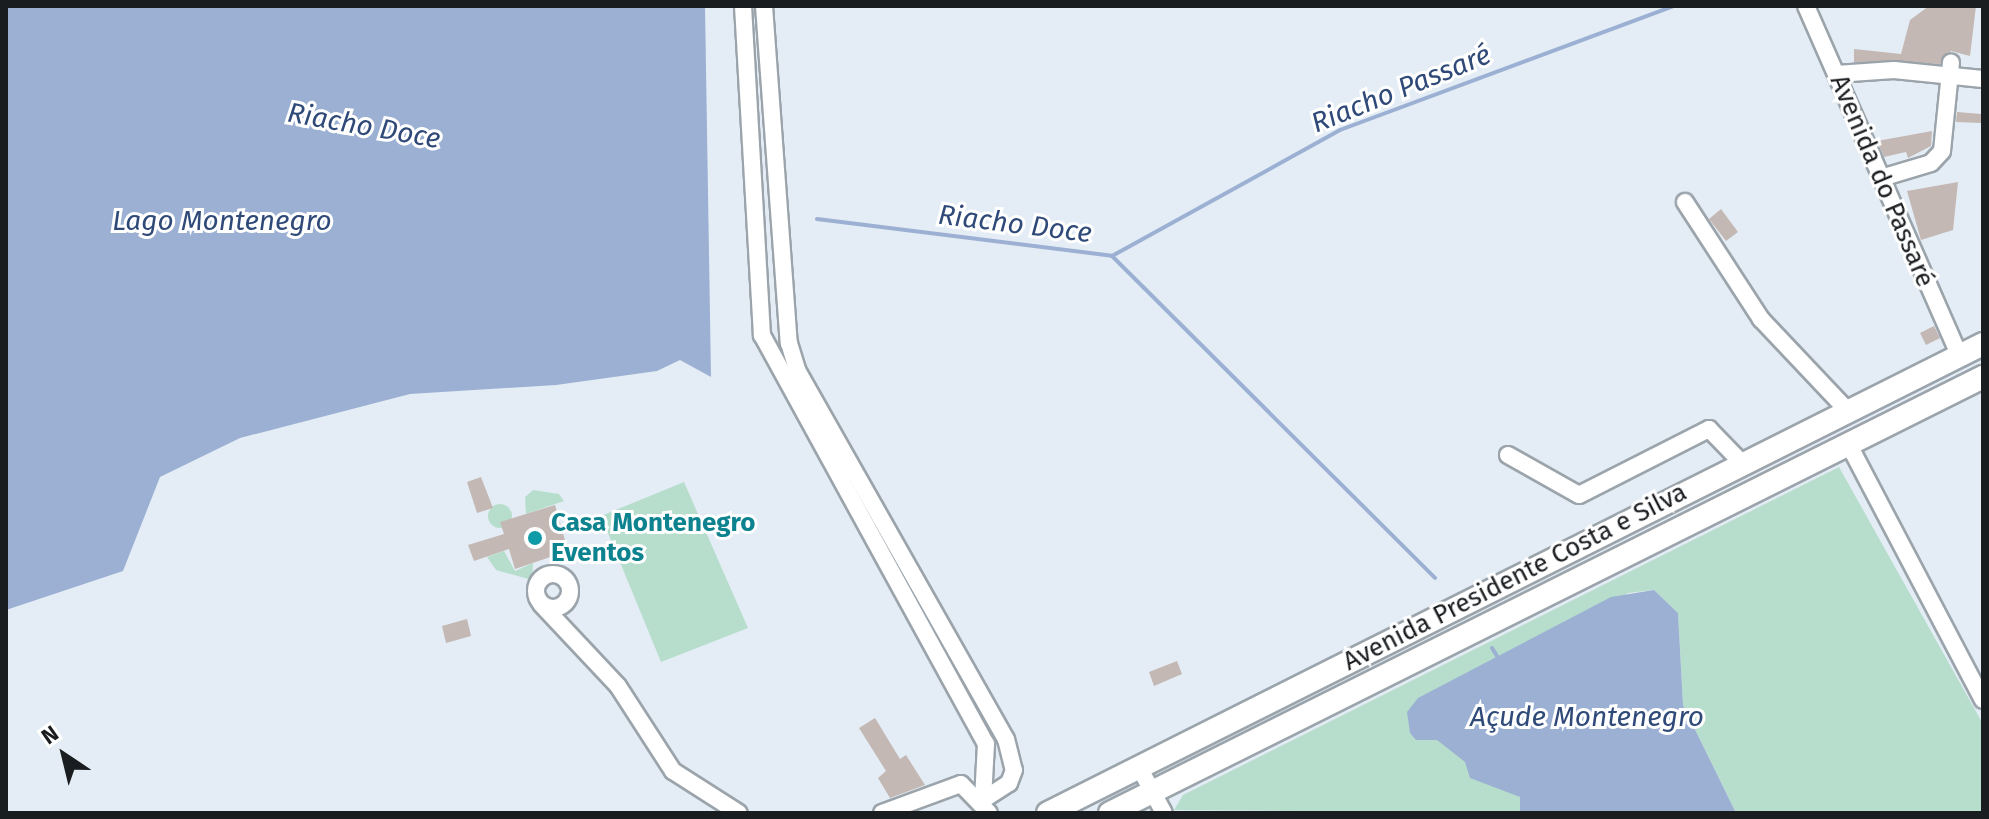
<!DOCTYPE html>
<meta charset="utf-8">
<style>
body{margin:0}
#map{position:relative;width:1989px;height:819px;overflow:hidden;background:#e4edf5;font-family:"Fira Sans",sans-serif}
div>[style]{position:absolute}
.green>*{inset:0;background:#b7decc}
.round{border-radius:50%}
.water>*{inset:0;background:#9bb0d2}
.stream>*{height:4px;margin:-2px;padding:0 2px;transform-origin:2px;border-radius:2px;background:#9bb0d2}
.building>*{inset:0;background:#c3b8b4}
.roads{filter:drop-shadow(2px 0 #9ba4ab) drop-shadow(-2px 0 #9ba4ab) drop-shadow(0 2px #9ba4ab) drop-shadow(0 -2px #9ba4ab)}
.minor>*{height:16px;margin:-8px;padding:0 8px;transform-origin:8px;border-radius:8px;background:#fff}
.minor>.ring{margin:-8px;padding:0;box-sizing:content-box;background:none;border:16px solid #fff;border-radius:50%}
.major>*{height:22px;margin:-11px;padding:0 11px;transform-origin:11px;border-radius:11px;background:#fff}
.dots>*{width:22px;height:22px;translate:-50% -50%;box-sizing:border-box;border:4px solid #fff;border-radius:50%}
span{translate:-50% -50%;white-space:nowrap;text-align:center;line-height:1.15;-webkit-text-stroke:6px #fff;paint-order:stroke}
.street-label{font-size:26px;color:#1a1d20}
.culture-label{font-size:26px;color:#0d838f;font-weight:700}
.left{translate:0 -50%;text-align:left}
.water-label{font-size:28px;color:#2f4a78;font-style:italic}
.frame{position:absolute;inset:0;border:8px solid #1a1d20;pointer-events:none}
.north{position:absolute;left:24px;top:715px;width:80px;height:80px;-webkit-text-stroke:6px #fff;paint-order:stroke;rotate:325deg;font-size:22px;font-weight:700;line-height:32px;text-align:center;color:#1a1d20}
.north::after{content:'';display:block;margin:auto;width:28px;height:36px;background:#1a1d20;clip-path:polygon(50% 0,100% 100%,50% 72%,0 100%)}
</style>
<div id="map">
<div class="green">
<div style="clip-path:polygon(1839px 467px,1983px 724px,1983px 813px,1736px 813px,1683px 705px,1678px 613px,1654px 590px,1628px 593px,1436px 739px,1520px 797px,1520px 813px,1174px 810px,1183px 795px)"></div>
<div style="clip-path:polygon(684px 482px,748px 628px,661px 662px,601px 516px)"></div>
<div style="clip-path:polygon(533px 490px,559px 494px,564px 501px,526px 514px,525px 497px)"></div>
<div class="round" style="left:488px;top:504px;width:24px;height:24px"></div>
<div style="clip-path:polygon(504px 551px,515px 571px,533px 563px,532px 580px,496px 570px,487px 557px)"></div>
</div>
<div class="water">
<div style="clip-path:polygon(6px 6px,705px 6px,711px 377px,680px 360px,657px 371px,556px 385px,410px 394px,240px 438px,160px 477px,123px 571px,6px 610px)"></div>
<div style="clip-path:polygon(1654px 590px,1678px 613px,1683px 705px,1736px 813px,1520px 813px,1520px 797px,1470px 778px,1465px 762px,1437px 740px,1416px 740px,1410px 733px,1407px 712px,1418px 698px,1611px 597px)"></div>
</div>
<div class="stream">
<div style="left:817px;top:219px;width:297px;rotate:7.1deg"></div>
<div style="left:1112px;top:256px;width:260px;rotate:-28.9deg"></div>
<div style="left:1340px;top:130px;width:355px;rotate:-20.4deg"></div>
<div style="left:1112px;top:256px;width:456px;rotate:44.9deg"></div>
<div style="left:1492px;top:648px;width:13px;rotate:58deg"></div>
</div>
<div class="building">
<div style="clip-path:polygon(1929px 6px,1976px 6px,1970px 56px,1951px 51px,1940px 64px,1854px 62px,1854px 49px,1901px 54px,1910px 20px)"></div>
<div style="clip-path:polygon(1957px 112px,1981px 114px,1981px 123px,1956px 122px)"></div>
<div style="clip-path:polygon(1932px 131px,1931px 146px,1908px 158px,1906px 152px,1884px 157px,1877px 141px)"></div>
<div style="clip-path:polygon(1958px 182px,1953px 230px,1921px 240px,1907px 191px)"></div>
<div style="clip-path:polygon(1721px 209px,1738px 232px,1726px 241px,1709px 219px)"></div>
<div style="clip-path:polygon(1934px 326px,1940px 338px,1926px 345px,1920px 333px)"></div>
<div style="clip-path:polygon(481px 477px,493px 508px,477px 513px,467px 482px)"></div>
<div style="clip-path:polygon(555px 505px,568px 551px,515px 569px,509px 549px,474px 561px,468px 545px,504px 534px,500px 522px)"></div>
<div style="clip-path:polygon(467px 619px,471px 636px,446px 643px,442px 626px)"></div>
<div style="clip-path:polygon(1177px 661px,1182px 674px,1154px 686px,1149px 672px)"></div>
<div style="clip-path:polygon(875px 718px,900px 759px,906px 755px,925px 785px,890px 798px,878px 778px,886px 771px,859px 728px)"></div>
</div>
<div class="roads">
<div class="minor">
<div style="left:743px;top:6px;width:330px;rotate:86.7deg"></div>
<div style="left:762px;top:335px;width:466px;rotate:61.3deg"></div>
<div style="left:986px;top:744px;width:56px;rotate:93.1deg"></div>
<div style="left:764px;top:6px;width:338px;rotate:85.8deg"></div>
<div style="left:789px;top:343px;width:28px;rotate:73deg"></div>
<div style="left:797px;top:370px;width:424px;rotate:60.5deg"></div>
<div style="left:1006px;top:739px;width:32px;rotate:76deg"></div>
<div style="left:1014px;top:770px;width:14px;rotate:111deg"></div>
<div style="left:1009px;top:783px;width:31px;rotate:147deg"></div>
<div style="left:1806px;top:6px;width:381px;rotate:66.3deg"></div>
<div style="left:1836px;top:74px;width:58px;rotate:-3.9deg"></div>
<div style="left:1894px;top:70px;width:89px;rotate:5.8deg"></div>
<div style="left:1881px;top:178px;width:52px;rotate:-16.7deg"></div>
<div style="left:1931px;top:163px;width:16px;rotate:-47deg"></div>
<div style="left:1942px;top:151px;width:89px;rotate:-84.2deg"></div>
<div style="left:1685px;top:202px;width:140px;rotate:57deg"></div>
<div style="left:1761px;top:319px;width:125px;rotate:46.6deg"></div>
<div style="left:1848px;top:443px;width:290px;rotate:62.3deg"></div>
<div style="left:1508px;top:455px;width:81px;rotate:29.4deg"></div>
<div style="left:1579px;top:495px;width:146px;rotate:-26.9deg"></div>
<div style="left:1709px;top:429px;width:46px;rotate:45.9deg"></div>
<div class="ring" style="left:536px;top:574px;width:18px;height:18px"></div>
<div style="left:541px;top:604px;width:112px;rotate:46.8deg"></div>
<div style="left:618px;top:686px;width:101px;rotate:57.1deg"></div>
<div style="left:673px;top:771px;width:78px;rotate:32.5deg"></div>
<div style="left:1139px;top:767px;width:52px;rotate:61.5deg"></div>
<div style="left:882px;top:813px;width:84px;rotate:-20.2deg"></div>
<div style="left:961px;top:784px;width:40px;rotate:46deg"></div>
</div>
<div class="major">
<div style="left:1048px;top:813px;width:1046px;rotate:-26.64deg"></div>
<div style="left:1110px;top:813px;width:976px;rotate:-26.54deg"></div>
</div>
</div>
<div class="dots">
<div style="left:535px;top:538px;background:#0f9aa8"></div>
</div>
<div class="street-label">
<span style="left:1882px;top:181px;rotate:67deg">Avenida do Passaré</span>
<span style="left:1515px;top:577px;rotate:-27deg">Avenida Presidente Costa e Silva</span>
</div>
<div class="culture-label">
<span class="left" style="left:551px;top:538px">Casa Montenegro<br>Eventos</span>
</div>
<div class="water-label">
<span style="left:1401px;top:89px;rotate:-22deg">Riacho Passaré</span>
<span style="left:364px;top:126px;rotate:10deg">Riacho Doce</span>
<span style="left:222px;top:221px">Lago Montenegro</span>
<span style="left:1015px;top:224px;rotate:7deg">Riacho Doce</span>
<span style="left:1587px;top:717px">Açude Montenegro</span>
</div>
<div class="frame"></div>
<div class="north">N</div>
</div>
